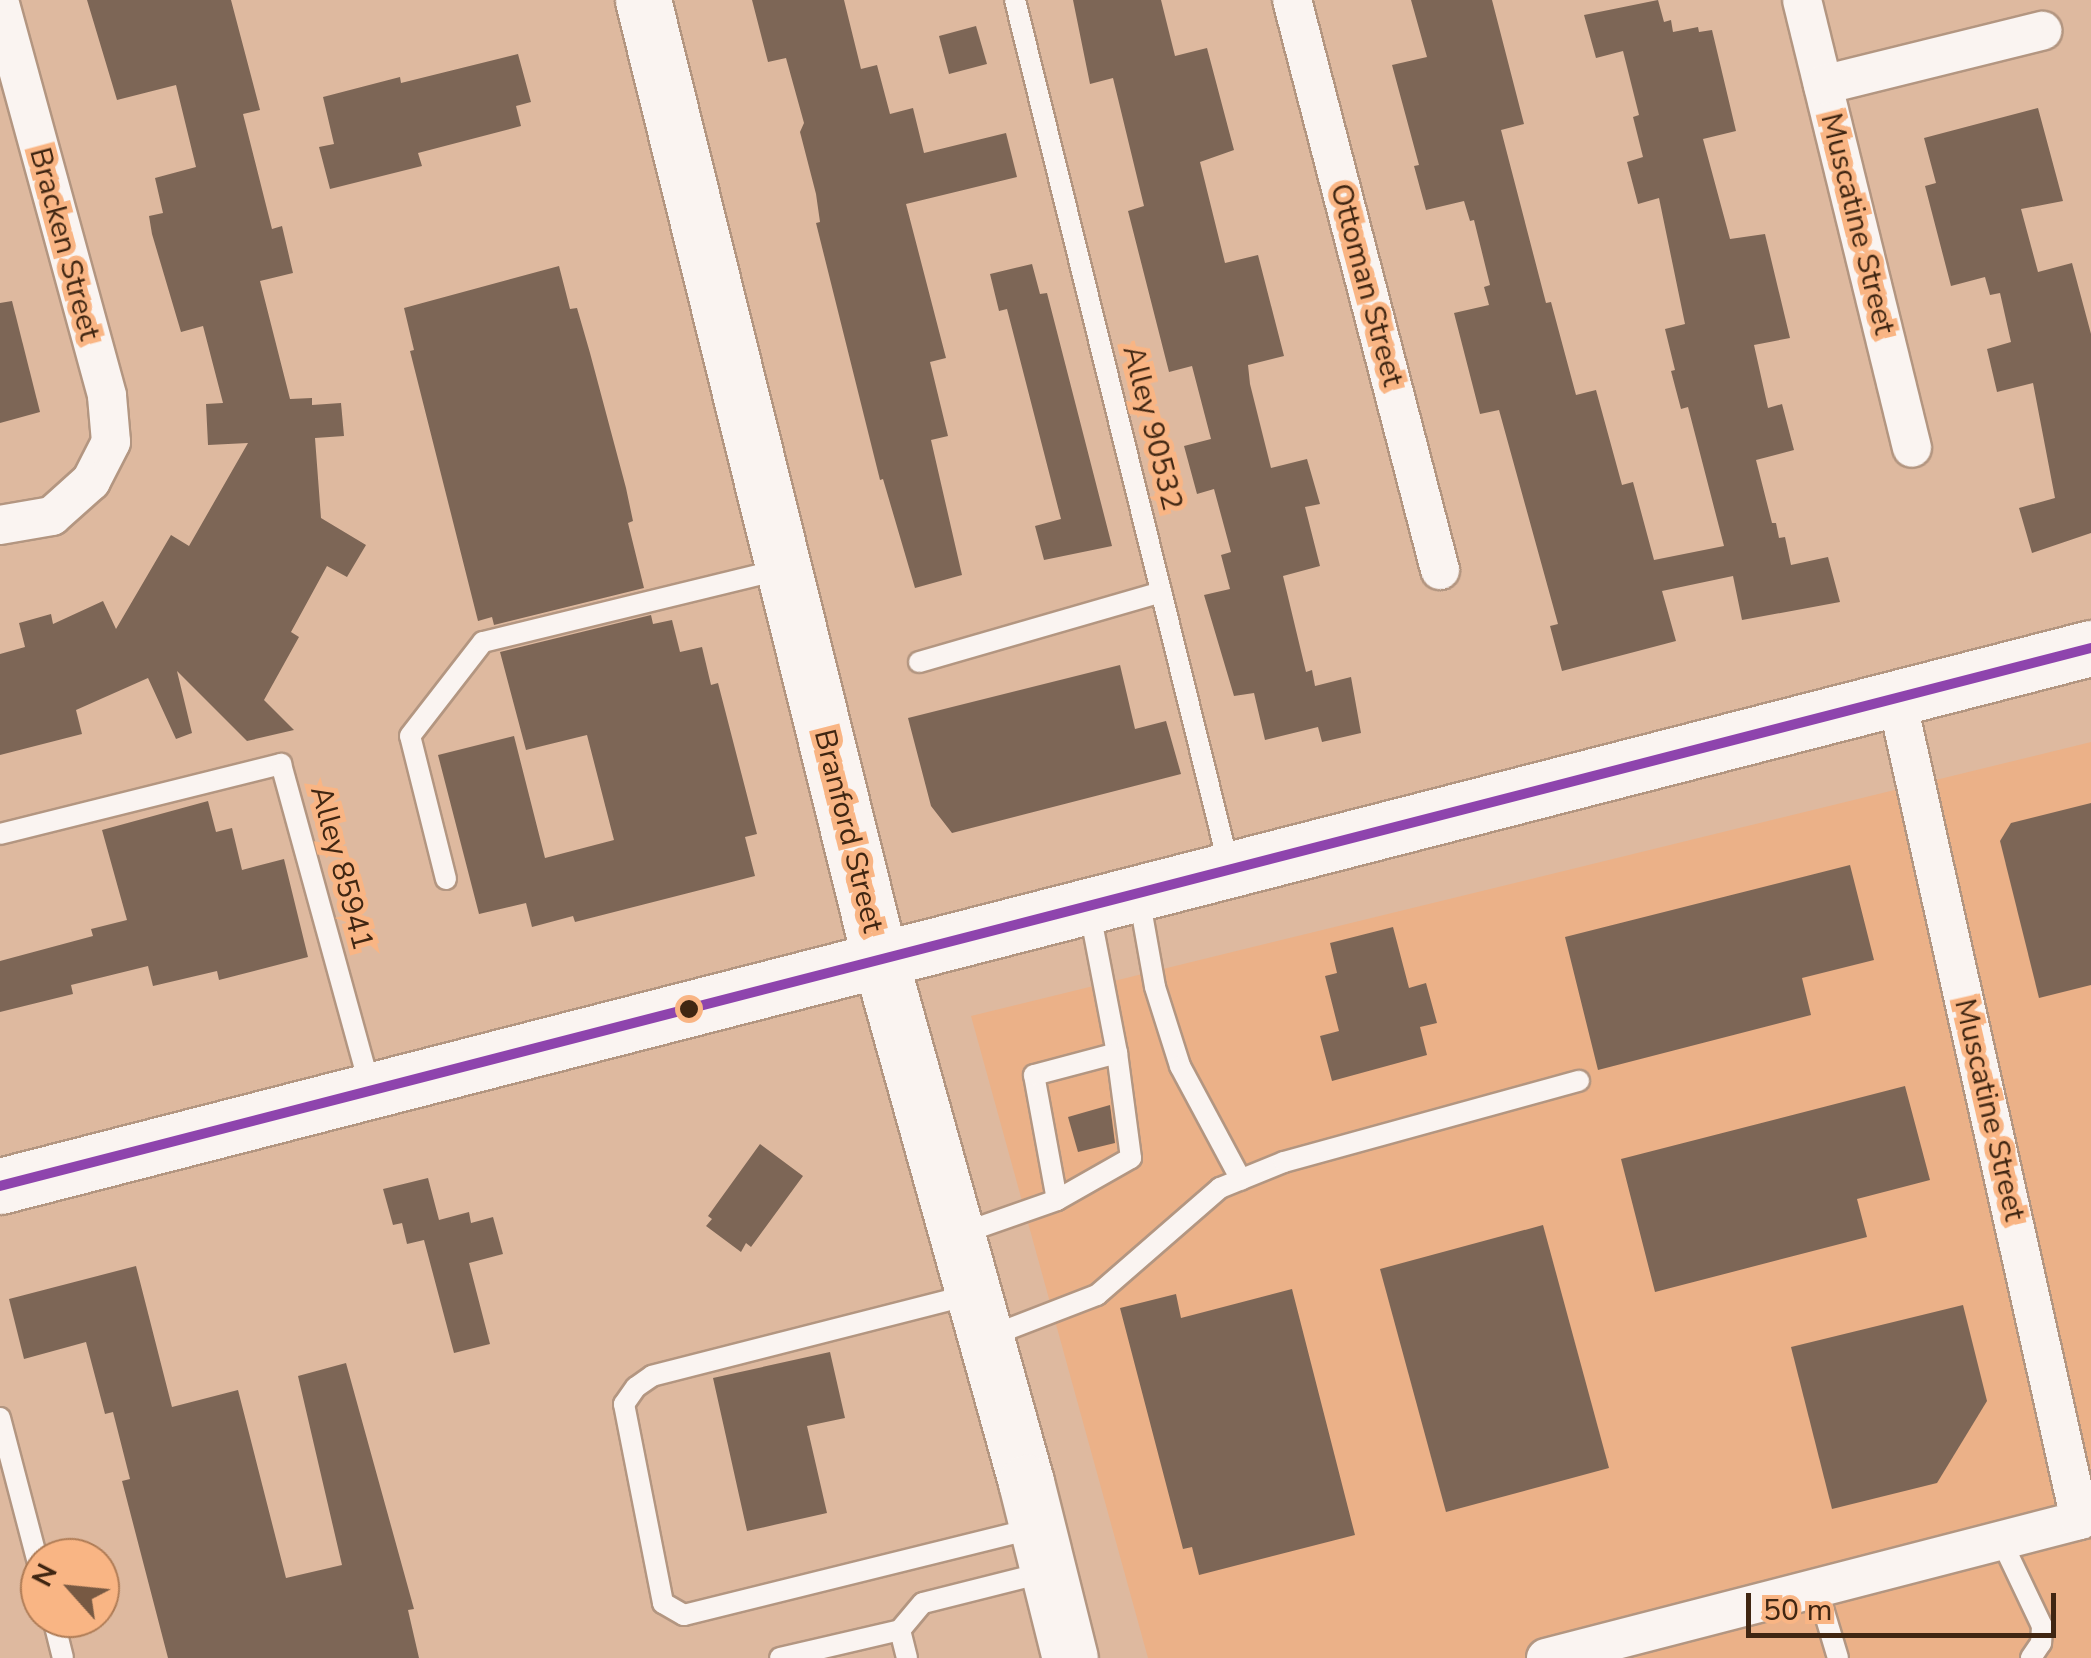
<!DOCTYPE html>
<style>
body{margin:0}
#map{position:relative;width:2091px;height:1658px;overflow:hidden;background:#deb99f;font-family:"Nunito Sans",sans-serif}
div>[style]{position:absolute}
.built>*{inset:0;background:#ebb188}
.building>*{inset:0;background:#7d6656}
.roads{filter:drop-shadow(2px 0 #b39681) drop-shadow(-2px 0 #b39681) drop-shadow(0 2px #b39681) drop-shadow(0 -2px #b39681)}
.lane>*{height:20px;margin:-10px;padding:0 10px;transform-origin:10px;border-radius:10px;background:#faf4f1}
.street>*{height:38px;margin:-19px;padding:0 19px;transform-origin:19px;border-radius:19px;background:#faf4f1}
.secondary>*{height:55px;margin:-27.5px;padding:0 27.5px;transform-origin:27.5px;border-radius:27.5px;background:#faf4f1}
.primary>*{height:55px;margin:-27.5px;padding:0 27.5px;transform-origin:27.5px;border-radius:27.5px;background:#faf4f1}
.bus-1>*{height:10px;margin:-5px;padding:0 5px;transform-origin:5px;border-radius:5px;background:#8e44ad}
.dots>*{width:28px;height:28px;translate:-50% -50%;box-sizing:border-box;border:5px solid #f9b584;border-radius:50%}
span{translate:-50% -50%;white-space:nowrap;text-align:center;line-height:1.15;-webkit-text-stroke:10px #f9b584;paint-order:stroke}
.street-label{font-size:30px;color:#402612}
.north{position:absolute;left:20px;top:1538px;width:100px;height:100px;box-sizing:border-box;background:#f9b584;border:2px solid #af7c56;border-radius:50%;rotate:297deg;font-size:28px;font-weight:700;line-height:40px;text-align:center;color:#402612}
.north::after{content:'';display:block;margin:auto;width:35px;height:45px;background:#775943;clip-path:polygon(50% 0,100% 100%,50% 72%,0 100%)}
.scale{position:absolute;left:1746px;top:1593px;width:310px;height:45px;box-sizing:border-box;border:5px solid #402612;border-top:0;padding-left:12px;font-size:30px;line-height:35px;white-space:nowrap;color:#402612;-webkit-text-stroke:8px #f9b584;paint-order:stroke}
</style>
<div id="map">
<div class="built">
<div style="clip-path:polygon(2091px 742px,2091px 1658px,1148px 1658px,971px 1016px)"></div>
</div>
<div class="building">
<div style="clip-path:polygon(87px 0,231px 0,260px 110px,243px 114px,272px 229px,282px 226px,293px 273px,260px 281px,290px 399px,312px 398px,312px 405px,341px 403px,344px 436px,315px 438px,321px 518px,366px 545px,347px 577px,327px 566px,291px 632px,299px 637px,264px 700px,294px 730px,247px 741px,177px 671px,192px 733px,176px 739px,148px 678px,76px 710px,82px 734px,0 755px,0 654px,25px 647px,19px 623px,51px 614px,53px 624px,103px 601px,116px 629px,171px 535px,189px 546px,248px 443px,208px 445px,206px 404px,223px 403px,203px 326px,181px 332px,152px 234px,149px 216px,163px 213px,155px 178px,196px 167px,176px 85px,117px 100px)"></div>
<div style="clip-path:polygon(752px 0,844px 0,861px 69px,877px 65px,890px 114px,913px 108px,924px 153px,1006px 133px,1017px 177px,906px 204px,946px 358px,930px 362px,948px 436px,931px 440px,962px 575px,915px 588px,883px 479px,880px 480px,816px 223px,820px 222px,816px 194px,800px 132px,804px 123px,786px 58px,768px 62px)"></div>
<div style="clip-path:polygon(1073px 0,1161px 0,1175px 56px,1207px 48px,1234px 150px,1200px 162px,1225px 263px,1258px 255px,1284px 356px,1248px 365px,1250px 384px,1271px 468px,1307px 459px,1320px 504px,1305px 507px,1320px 566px,1283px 576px,1306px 672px,1312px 670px,1315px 686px,1351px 677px,1361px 733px,1322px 742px,1318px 727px,1265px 740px,1254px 693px,1234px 696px,1204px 595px,1230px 589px,1221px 555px,1231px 552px,1214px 489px,1197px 494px,1184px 446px,1211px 439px,1192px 366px,1169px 372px,1128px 211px,1144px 206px,1113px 78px,1090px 84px)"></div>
<div style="clip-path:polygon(1411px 0,1492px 0,1524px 124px,1501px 130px,1546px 303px,1551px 302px,1576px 395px,1596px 390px,1622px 485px,1633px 482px,1654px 560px,1724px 546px,1688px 407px,1681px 409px,1671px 371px,1675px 370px,1665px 329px,1685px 324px,1659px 198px,1638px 204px,1627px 162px,1643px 157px,1633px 117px,1639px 115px,1623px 51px,1596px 58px,1584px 15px,1658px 0,1664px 22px,1671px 20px,1673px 32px,1698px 27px,1699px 32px,1712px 30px,1736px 131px,1703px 139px,1730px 239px,1765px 234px,1790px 338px,1754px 345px,1768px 408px,1782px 404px,1794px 450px,1756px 460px,1772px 523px,1776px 523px,1779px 538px,1785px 537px,1791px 565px,1828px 557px,1840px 602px,1742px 620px,1733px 576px,1662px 591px,1676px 641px,1562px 671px,1550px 626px,1558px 624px,1499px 410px,1480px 414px,1454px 313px,1489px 305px,1484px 287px,1490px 285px,1474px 220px,1470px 221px,1464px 201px,1426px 210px,1414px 166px,1419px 165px,1392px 65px,1427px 57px)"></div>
<div style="clip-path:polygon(976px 26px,987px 64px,949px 74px,939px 36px)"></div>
<div style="clip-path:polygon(518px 54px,531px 102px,516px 106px,521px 126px,418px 153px,422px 166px,330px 189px,319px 147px,334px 144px,323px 97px,400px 77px,401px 83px)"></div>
<div style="clip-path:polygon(2038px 108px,2063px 201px,2021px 209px,2038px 272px,2072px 263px,2091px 334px,2091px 533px,2032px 553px,2019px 508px,2055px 498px,2033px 383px,1997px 392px,1987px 349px,2011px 342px,2000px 293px,1990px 295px,1985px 277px,1951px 286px,1925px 186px,1936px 183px,1924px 138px)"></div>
<div style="clip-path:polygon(1032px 264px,1040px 294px,1047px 293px,1112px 546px,1044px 560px,1035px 526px,1061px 519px,1007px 309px,999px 311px,990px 274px)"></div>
<div style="clip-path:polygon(559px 266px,570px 309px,577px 308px,590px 353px,626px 488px,633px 521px,628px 523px,644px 588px,494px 625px,492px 617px,478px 621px,410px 351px,414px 350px,404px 308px)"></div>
<div style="clip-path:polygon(12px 301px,40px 412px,0 423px,0 303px)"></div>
<div style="clip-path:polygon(651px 615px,653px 624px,672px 620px,680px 652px,702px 647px,711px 685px,718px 683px,757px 834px,745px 837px,755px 876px,575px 922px,573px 916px,532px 927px,526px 903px,479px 914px,438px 755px,514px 736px,545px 858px,614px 840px,587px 735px,526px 750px,500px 652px)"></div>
<div style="clip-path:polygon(1120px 665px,1135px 729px,1166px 721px,1181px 774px,952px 833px,931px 806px,908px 718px)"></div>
<div style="clip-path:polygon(208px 801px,216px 832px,232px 828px,242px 870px,284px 859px,308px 957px,219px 980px,217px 971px,153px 986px,148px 966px,71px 985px,73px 994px,0 1012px,0 961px,93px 936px,91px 929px,127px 920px,102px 830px)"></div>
<div style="clip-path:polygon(2091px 803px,2091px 985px,2039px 998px,2000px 841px,2011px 823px)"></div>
<div style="clip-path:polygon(1850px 865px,1874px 960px,1802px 978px,1811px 1015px,1598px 1070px,1565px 937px)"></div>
<div style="clip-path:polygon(1393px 927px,1409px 988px,1426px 983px,1437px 1023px,1420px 1027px,1427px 1055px,1332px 1081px,1320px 1036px,1339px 1031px,1325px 976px,1337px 973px,1330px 943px)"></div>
<div style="clip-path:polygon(1905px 1086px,1930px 1180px,1857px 1199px,1867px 1237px,1655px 1292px,1621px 1159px)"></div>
<div style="clip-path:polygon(1110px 1105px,1115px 1143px,1078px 1152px,1068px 1117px)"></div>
<div style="clip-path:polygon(760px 1144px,803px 1176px,751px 1247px,746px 1243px,741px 1252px,706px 1226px,712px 1219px,708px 1216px)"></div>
<div style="clip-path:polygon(428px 1178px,439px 1220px,469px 1212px,471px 1223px,493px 1217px,503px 1254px,469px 1263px,490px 1344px,454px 1353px,424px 1240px,407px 1244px,402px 1223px,393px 1225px,383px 1189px)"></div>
<div style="clip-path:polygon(1543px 1225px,1609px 1468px,1446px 1512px,1380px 1269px)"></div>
<div style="clip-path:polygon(136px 1266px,172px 1407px,238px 1390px,286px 1578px,342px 1565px,298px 1376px,346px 1363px,414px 1609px,408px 1610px,419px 1658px,168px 1658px,122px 1481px,130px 1479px,113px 1412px,105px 1414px,86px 1342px,24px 1359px,9px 1299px)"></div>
<div style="clip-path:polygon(1292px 1289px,1355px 1535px,1199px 1575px,1192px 1547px,1183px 1549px,1120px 1308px,1176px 1294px,1181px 1318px)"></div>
<div style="clip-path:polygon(1963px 1305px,1987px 1401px,1937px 1483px,1832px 1509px,1791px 1347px)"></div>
<div style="clip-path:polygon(830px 1352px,845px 1418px,807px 1426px,827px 1513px,747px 1531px,713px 1378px)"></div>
</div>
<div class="roads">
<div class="lane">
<div style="left:1015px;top:0;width:893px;rotate:76.13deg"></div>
<div style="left:919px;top:662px;width:252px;rotate:-16.1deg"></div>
<div style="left:0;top:834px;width:290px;rotate:-14deg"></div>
<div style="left:281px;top:764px;width:339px;rotate:74.6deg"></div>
<div style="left:446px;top:879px;width:147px;rotate:-104.1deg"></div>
<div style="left:410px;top:736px;width:119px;rotate:-52.2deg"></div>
<div style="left:483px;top:642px;width:308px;rotate:-13.7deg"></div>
<div style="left:1139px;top:897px;width:91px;rotate:79.9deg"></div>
<div style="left:1155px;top:987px;width:83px;rotate:72.4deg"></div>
<div style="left:1180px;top:1066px;width:129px;rotate:61.8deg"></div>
<div style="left:1057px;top:1200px;width:85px;rotate:-29.6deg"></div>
<div style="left:1131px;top:1158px;width:106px;rotate:-97.6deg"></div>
<div style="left:1117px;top:1053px;width:148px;rotate:-100.9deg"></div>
<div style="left:960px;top:1234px;width:103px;rotate:-19.3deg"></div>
<div style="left:1057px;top:1200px;width:127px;rotate:-100.4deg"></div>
<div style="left:1034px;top:1075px;width:86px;rotate:-14.8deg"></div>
<div style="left:973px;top:1294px;width:331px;rotate:165.7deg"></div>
<div style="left:652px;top:1376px;width:19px;rotate:145deg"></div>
<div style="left:636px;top:1387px;width:21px;rotate:125deg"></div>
<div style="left:624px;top:1404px;width:203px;rotate:78.9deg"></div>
<div style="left:663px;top:1603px;width:24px;rotate:30deg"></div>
<div style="left:684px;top:1615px;width:363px;rotate:-13.9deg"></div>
<div style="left:988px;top:1337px;width:117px;rotate:-21.1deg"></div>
<div style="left:1097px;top:1295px;width:163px;rotate:-41deg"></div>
<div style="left:1220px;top:1188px;width:69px;rotate:-22.1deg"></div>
<div style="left:1284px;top:1162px;width:306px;rotate:-15.4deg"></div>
<div style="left:0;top:1418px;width:157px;rotate:75.3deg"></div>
<div style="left:2001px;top:1540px;width:95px;rotate:64.5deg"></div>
<div style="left:2042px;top:1626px;width:17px;rotate:93deg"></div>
<div style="left:2041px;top:1643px;width:18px;rotate:124deg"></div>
<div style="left:1817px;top:1588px;width:73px;rotate:73.3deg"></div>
<div style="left:53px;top:1618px;width:41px;rotate:76deg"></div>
<div style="left:900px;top:1630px;width:35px;rotate:-50deg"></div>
<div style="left:923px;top:1603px;width:127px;rotate:-14.1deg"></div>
<div style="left:780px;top:1658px;width:123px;rotate:-13.1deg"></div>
<div style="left:900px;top:1630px;width:29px;rotate:76deg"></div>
</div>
<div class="street">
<div style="left:1292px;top:0;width:589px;rotate:75.44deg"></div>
<div style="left:1802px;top:0;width:461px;rotate:76.2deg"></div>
<div style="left:0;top:4px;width:406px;rotate:74.7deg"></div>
<div style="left:107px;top:396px;width:46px;rotate:85deg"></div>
<div style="left:111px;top:442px;width:44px;rotate:117.1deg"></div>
<div style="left:91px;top:481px;width:52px;rotate:138.1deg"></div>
<div style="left:52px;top:516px;width:53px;rotate:170.2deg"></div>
<div style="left:1823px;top:85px;width:226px;rotate:-13.9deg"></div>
<div style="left:1546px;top:1658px;width:552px;rotate:-14.49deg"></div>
<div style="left:2080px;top:1520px;width:840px;rotate:-102.58deg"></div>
</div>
<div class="secondary">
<div style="left:643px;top:0;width:988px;rotate:76.12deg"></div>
<div style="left:880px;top:959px;width:543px;rotate:74.4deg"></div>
<div style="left:1026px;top:1482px;width:181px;rotate:76deg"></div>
</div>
<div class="primary">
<div style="left:0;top:1186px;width:2159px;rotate:-14.43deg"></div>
</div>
</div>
<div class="bus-1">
<div style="left:0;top:1186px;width:2159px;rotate:-14.43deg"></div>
</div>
<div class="dots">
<div style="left:689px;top:1009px;background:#402612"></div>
</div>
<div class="street-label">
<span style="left:1857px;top:224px;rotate:76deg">Muscatine Street</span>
<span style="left:64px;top:244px;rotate:75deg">Bracken Street</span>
<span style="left:1366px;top:285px;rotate:75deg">Ottoman Street</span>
<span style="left:1152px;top:428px;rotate:76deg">Alley 90532</span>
<span style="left:848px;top:831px;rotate:76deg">Branford Street</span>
<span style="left:341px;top:868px;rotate:75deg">Alley 85941</span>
<span style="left:1989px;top:1110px;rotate:77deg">Muscatine Street</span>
</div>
<div class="north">N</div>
<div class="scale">50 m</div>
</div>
